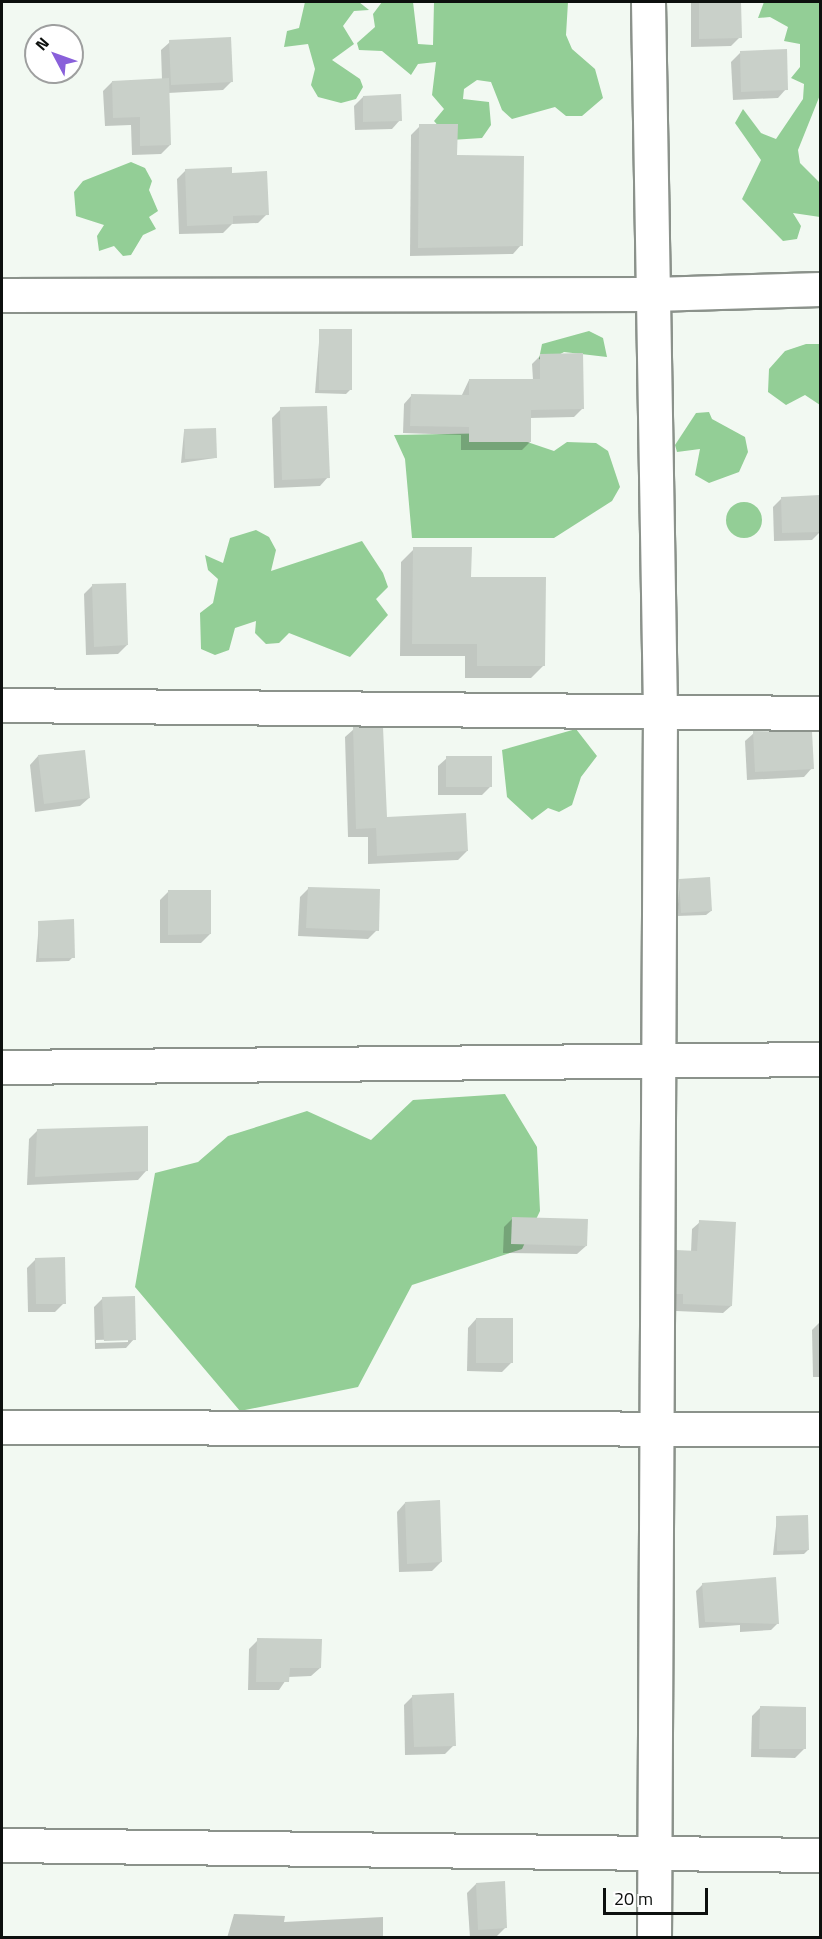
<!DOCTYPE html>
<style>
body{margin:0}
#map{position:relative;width:822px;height:1939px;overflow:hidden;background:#f2f9f2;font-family:"Titillium Web",sans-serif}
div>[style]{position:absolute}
.forest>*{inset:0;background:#93ce96}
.round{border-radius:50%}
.shadow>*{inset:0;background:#0003}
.building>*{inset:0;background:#c9d0c9}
.roads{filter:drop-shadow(2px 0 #8b928b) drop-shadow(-2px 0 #8b928b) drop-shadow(0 2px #8b928b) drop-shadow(0 -2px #8b928b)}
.minor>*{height:33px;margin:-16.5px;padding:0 16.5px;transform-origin:16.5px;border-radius:16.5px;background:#fff}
span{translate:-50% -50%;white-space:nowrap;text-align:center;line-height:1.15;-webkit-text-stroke:6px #fff;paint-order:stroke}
.frame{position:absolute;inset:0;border:3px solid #0d100e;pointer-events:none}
.north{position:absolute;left:24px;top:24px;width:60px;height:60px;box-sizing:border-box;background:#fff;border:2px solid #9e9f9f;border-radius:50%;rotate:311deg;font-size:16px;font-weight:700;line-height:24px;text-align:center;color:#0d100e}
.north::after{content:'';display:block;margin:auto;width:21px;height:27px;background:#8960da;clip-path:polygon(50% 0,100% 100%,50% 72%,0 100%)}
.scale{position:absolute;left:603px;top:1888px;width:105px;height:27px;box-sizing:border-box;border:3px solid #0d100e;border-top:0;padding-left:8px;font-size:18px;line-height:21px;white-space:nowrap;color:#0d100e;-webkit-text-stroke:4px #fff;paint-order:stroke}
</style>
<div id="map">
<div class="forest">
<div style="clip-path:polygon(305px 2px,359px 2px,369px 10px,354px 11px,343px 26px,354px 44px,332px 60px,360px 79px,363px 87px,356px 99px,341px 103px,318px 97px,311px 85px,315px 69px,308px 44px,284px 47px,287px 31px,299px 28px)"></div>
<div style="clip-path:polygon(382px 2px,413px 2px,418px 44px,433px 45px,434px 2px,568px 2px,566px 35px,572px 49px,595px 69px,603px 98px,582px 116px,566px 116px,555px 107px,512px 119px,502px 110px,491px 82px,477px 80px,464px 89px,463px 99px,489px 102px,491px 125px,482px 138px,451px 140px,434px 121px,444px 109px,432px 95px,436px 62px,418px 64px,411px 75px,382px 51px,359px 50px,357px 43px,375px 27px,373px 14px)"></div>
<div style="clip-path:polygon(764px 2px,820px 2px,820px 95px,798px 150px,800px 163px,820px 183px,820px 217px,793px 213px,801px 226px,797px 239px,783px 241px,742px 199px,761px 160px,735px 123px,743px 109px,761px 133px,776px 139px,803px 99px,804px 84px,791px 78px,800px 67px,800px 44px,784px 41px,788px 27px,770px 17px,758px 18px)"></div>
<div style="clip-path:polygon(131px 162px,145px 168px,152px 181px,149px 190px,158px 211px,149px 217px,156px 229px,143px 235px,131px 255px,123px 256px,114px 246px,99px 251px,97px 236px,104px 225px,76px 216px,74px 192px,83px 181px)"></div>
<div style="clip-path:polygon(589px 331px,603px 338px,607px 357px,564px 352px,546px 362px,539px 359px,542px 344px)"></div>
<div style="clip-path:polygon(806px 344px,820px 344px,820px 405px,805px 395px,786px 405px,768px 392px,769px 369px,785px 351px)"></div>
<div style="clip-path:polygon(709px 412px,712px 419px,745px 437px,748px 452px,739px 472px,709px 483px,695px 475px,700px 449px,677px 452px,675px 445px,696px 413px)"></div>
<div style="clip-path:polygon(501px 433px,554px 451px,567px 442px,596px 443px,608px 451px,620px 487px,612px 501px,554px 538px,412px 538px,405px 459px,394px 435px)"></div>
<div class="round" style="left:726px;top:502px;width:36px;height:36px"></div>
<div style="clip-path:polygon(256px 530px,269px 537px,276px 550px,271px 571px,362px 541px,383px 573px,388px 587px,376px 599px,388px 615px,350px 657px,289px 633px,279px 643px,266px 644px,255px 633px,256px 621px,235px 628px,229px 650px,215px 655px,201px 649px,200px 613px,213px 603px,218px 579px,208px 570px,205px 555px,223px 563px,230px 538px)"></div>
<div style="clip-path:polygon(576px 729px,597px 756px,581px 777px,572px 805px,559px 812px,548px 808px,532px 820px,507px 797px,502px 750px)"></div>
<div style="clip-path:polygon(505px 1094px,537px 1147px,540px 1211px,522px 1249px,412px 1285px,358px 1387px,240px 1411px,135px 1287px,155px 1173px,198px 1162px,228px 1136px,307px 1111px,371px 1140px,413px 1100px)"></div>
</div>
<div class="shadow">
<div style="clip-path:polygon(691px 2px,740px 2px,740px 37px,731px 46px,691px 47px)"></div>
<div style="clip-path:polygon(170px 42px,232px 81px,223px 90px,168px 93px,170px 145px,161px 154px,132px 155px,131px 125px,105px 126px,103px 91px,112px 82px,162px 80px,161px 50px)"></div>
<div style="clip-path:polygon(740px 53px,786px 89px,778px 98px,733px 100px,731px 62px)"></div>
<div style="clip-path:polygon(363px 97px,400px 120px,392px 129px,355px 130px,354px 106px)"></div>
<div style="clip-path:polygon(420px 126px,456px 157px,521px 245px,513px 254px,410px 256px,411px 135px)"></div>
<div style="clip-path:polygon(186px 170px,230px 174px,267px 214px,258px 223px,232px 224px,223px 233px,179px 234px,177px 179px)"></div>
<div style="clip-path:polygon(320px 330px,350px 390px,346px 394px,315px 393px)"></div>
<div style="clip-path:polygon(540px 356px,582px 409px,574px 417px,530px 418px,530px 442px,522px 450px,461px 450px,461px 435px,403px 433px,404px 404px,412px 395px,461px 397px,469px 380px,533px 380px,532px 364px)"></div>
<div style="clip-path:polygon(281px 409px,328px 477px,320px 486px,274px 488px,272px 418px)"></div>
<div style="clip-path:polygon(184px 431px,215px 458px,181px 463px)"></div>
<div style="clip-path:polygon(819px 497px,820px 532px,812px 540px,774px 541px,773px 507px,781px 499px)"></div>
<div style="clip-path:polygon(414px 549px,470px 578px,544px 665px,531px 678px,465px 678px,465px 656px,400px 656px,401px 562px)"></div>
<div style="clip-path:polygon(93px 585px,127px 645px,118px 654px,86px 655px,84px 594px)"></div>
<div style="clip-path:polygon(354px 729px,385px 819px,467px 851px,458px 860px,368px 864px,368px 837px,348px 837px,345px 737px)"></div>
<div style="clip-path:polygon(754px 733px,812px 768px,804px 777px,747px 780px,745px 741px)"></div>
<div style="clip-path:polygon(38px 756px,89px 798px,80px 806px,35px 812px,30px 765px)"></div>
<div style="clip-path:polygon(447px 758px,491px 786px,482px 795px,438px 795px,438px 766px)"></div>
<div style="clip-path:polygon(680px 880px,711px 911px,706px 915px,677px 916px)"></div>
<div style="clip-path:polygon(309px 888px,377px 930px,368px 939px,298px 936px,300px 897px)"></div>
<div style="clip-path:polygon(169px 891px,210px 934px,201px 943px,160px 943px,160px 900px)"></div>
<div style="clip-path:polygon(39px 922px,73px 957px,69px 961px,36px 962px)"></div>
<div style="clip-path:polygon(38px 1130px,146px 1171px,138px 1180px,27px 1185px,29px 1139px)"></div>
<div style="clip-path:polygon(513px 1218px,586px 1246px,577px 1254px,503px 1253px,504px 1227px)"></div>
<div style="clip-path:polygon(700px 1222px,731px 1306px,723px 1313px,676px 1311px,676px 1301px,669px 1301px,669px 1259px,677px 1252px,691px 1252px,692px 1229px)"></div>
<div style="clip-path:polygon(36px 1259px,64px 1303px,55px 1312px,28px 1312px,27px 1268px)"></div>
<div style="clip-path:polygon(evenodd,103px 1298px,134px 1339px,126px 1348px,95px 1349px,94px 1307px,103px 1298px,128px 1339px,128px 1342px,96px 1343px,96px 1340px,128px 1339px)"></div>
<div style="clip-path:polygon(476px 1319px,511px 1363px,502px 1372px,467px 1371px,468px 1328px)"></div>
<div style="clip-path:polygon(819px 1323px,820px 1377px,813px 1377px,812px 1330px)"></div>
<div style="clip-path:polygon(405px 1503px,441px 1562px,432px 1571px,399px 1572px,397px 1512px)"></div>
<div style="clip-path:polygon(777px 1517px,808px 1550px,804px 1554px,773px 1555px)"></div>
<div style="clip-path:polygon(703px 1584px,778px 1623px,771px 1630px,740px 1632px,740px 1625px,699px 1628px,696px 1591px)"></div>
<div style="clip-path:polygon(258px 1640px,320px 1668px,311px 1676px,288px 1677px,279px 1690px,248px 1690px,249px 1649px)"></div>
<div style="clip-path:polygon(413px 1696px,454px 1745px,445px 1754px,405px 1755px,404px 1705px)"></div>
<div style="clip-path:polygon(761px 1707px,804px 1749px,795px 1758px,751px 1757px,752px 1716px)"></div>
<div style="clip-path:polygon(476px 1884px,505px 1928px,497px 1936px,470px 1938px,467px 1893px)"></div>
<div style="clip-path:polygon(234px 1914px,285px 1916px,284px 1922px,383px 1917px,383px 1938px,227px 1938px)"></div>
</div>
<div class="building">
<div style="clip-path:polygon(699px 2px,741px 2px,742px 38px,699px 39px)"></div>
<div style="clip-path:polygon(231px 37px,233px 82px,171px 85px,169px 40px)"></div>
<div style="clip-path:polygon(787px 49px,788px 90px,741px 92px,740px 51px)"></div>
<div style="clip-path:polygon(169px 78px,171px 145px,140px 146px,140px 117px,113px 118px,112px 81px)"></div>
<div style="clip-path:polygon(401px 94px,402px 121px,363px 122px,363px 96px)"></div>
<div style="clip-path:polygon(419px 124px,458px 124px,457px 155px,524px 156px,523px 246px,418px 248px)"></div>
<div style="clip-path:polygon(232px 167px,232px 173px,267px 171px,269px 215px,233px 216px,233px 224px,187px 226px,185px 169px)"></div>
<div style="clip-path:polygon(319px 329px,352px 329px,352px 390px,319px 390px)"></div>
<div style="clip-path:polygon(583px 353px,584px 409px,531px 410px,531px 442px,469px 442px,469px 427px,410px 426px,411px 394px,469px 395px,469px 379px,540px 379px,540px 354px)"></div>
<div style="clip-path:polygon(327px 406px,330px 478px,282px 480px,280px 407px)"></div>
<div style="clip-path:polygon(216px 428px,217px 458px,185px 459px,184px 429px)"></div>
<div style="clip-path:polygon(820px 495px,820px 532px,782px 533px,781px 497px)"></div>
<div style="clip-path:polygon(413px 547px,472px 547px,471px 577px,546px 577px,545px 666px,477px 666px,477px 644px,412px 644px)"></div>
<div style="clip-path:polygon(126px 583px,128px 645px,94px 647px,92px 584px)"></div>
<div style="clip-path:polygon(353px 727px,383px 727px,387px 817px,466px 813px,468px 851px,377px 856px,376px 828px,356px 829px)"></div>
<div style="clip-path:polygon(753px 731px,812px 732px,814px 769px,755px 772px)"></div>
<div style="clip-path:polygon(85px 750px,90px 798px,44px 804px,38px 755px)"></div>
<div style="clip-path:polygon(446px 756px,492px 756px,492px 787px,446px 787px)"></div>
<div style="clip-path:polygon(710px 877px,712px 911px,681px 913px,679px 879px)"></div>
<div style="clip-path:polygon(308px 887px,380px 889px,379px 931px,306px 928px)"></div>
<div style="clip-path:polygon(168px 890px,211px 890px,211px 934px,168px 935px)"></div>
<div style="clip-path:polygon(74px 919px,75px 958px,39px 958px,38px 921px)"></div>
<div style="clip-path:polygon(148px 1126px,148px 1171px,35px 1177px,37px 1129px)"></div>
<div style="clip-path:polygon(512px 1217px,588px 1219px,587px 1246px,511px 1244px)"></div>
<div style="clip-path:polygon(699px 1220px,736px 1222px,732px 1306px,683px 1304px,683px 1294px,676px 1294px,676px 1250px,697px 1251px)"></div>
<div style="clip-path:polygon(65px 1257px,66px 1304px,36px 1304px,35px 1258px)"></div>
<div style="clip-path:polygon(135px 1296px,136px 1340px,104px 1341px,102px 1297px)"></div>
<div style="clip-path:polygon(476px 1318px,513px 1318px,513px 1363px,476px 1363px)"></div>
<div style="clip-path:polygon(440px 1500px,442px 1562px,407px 1564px,405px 1502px)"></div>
<div style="clip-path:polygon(808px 1515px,809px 1550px,777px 1551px,776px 1516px)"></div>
<div style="clip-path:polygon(776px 1577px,779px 1624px,705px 1622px,702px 1583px)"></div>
<div style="clip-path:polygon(257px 1638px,322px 1639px,321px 1668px,290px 1668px,289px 1682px,256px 1682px)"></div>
<div style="clip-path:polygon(454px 1693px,456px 1746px,414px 1747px,412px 1695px)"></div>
<div style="clip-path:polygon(760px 1706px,806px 1707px,806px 1749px,759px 1749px)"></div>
<div style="clip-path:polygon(505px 1881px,507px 1928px,478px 1930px,476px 1883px)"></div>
</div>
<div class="roads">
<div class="minor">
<div style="left:648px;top:2px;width:709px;rotate:89.03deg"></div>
<div style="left:660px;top:711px;width:1227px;rotate:90.28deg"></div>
<div style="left:2px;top:295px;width:651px;rotate:-0.09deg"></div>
<div style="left:653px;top:294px;width:167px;rotate:-1.7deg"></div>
<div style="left:2px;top:705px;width:818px;rotate:0.56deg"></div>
<div style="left:2px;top:1067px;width:818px;rotate:-0.56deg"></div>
<div style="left:2px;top:1427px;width:818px;rotate:0.14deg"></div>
<div style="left:2px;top:1845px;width:818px;rotate:0.7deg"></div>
</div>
</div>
<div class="frame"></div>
<div class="north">N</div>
<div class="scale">20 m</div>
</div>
